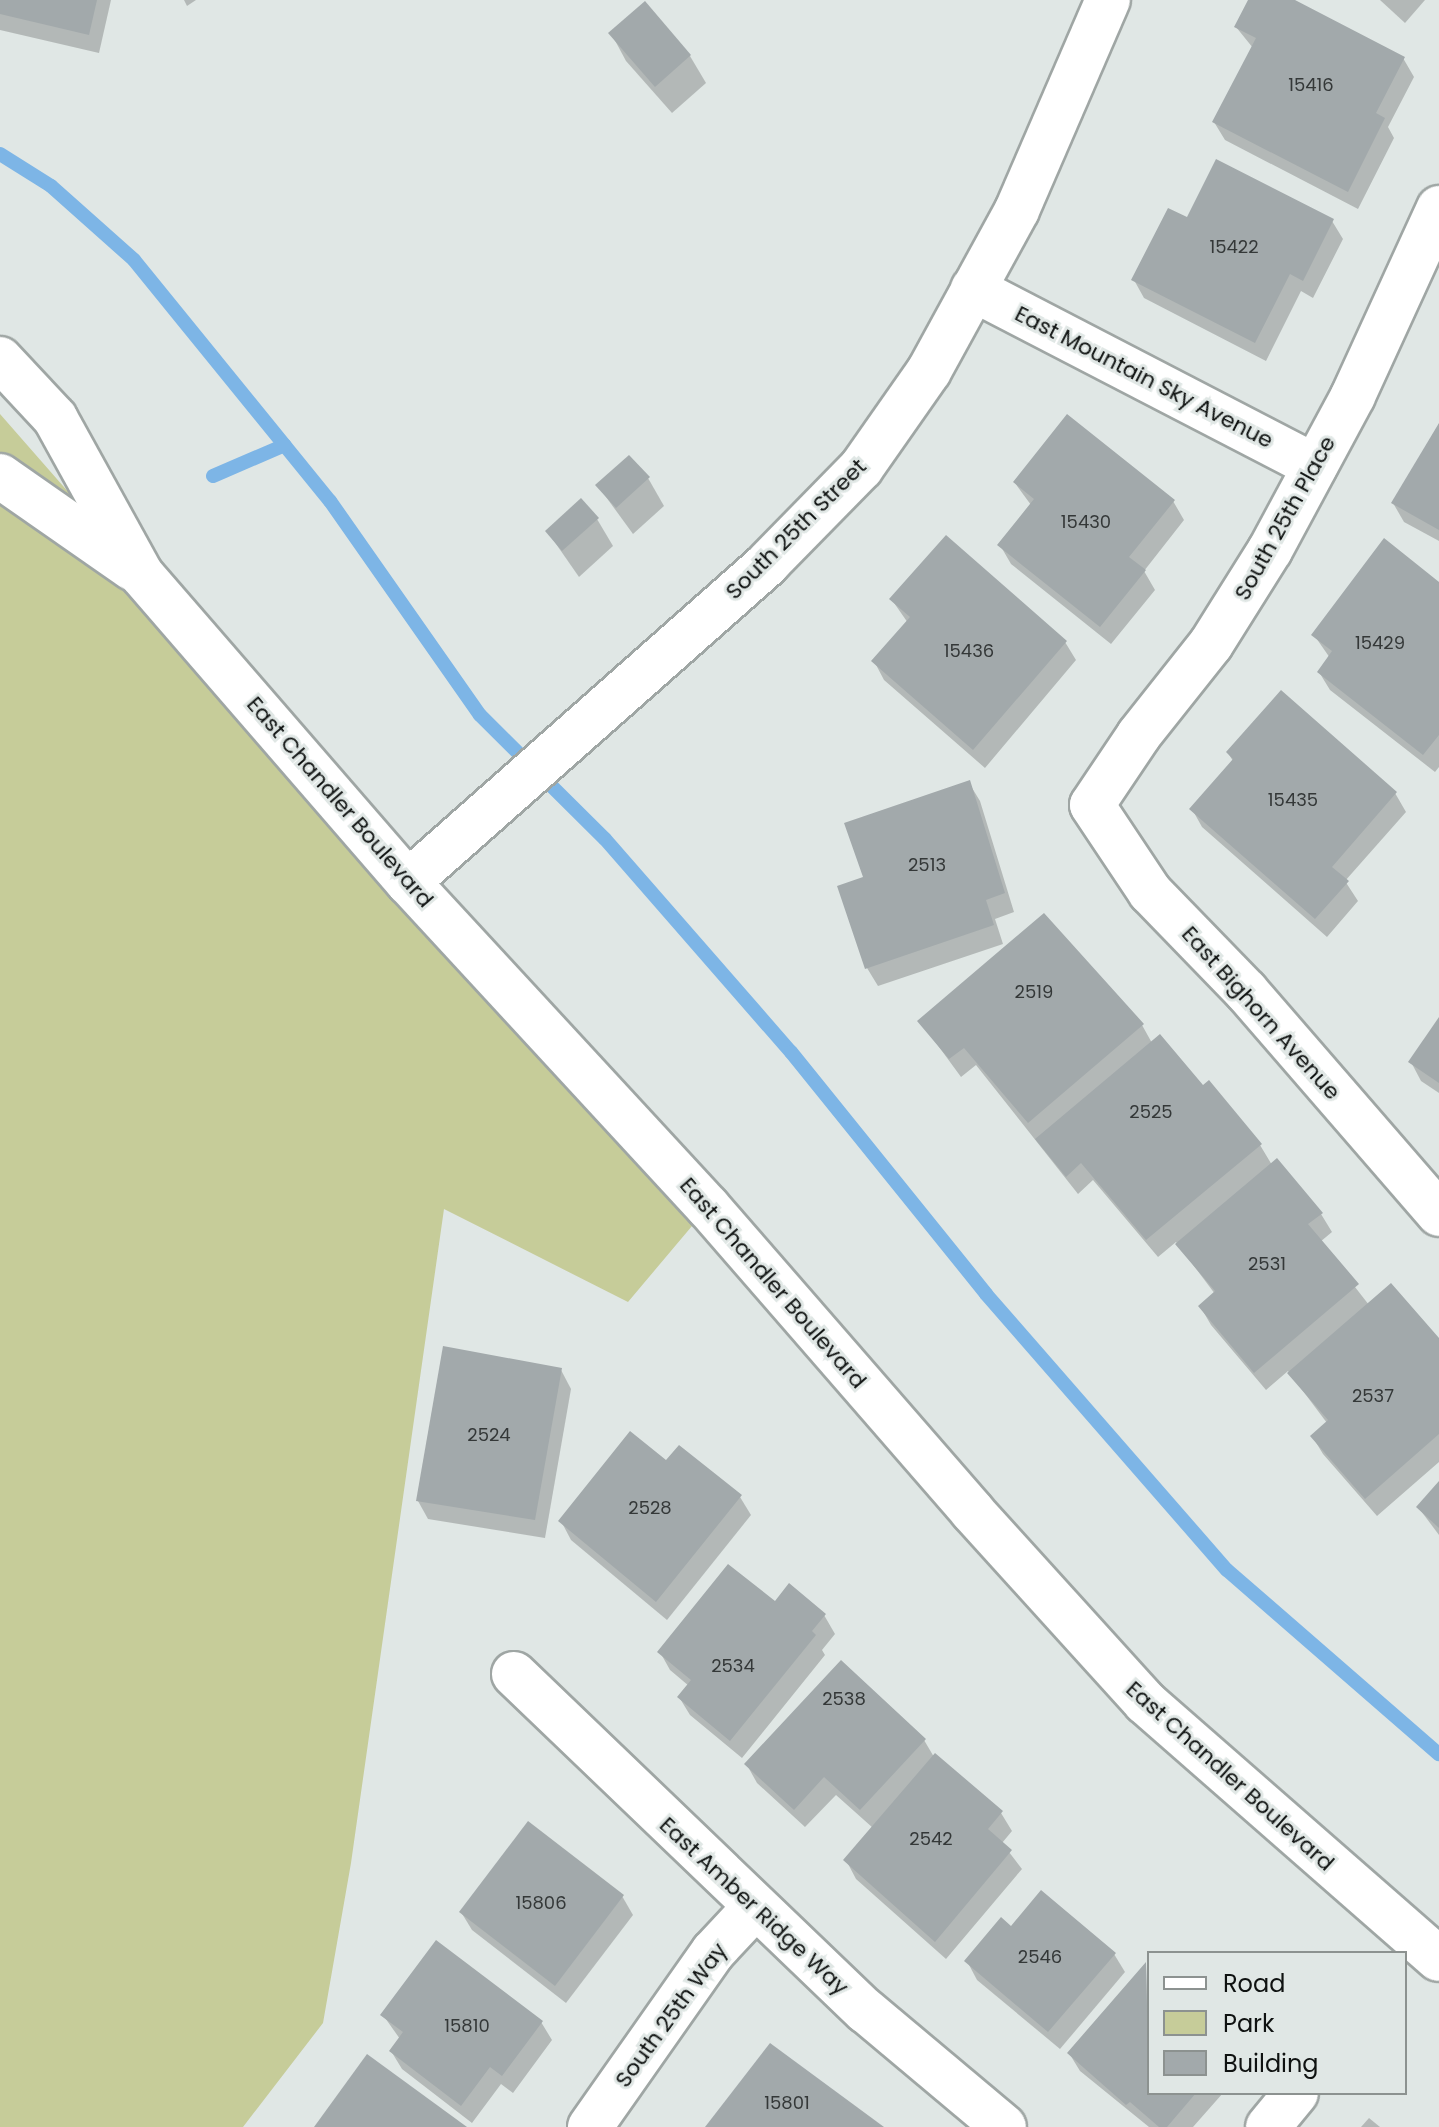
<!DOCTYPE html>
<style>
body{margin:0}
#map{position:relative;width:1439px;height:2127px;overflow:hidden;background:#e0e7e5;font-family:Poppins,sans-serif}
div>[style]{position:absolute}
.green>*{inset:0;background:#c6cc99}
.shadow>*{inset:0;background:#0003}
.stream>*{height:14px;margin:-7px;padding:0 7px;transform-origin:7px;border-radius:7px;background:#7db5e6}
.building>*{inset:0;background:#a2a9ab}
.roads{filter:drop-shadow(2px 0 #9fa6a4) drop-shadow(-2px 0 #9fa6a4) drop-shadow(0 2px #9fa6a4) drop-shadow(0 -2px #9fa6a4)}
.minor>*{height:44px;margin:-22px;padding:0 22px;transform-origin:22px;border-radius:22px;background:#fff}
.major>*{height:44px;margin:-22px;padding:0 22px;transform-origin:22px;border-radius:22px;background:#fff}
span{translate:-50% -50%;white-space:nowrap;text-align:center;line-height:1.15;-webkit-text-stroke:6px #e0e7e5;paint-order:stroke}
.number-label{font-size:18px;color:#343838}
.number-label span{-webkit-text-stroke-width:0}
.street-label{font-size:22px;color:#0f1211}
.legend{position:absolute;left:1147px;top:1951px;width:260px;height:144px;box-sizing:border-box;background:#e0e7e5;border:2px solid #8c9290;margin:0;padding:10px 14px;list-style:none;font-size:24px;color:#0f1211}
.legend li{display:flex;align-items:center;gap:16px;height:40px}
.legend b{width:40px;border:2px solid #8c9290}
</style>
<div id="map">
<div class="green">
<div style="clip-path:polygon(0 414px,409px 881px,708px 1207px,628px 1302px,444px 1209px,351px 1863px,323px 2023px,243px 2127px,0 2127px)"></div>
</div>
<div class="shadow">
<div style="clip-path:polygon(0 0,111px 0,99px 53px,0 30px)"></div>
<div style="clip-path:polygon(184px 0,196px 0,187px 6px)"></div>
<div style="clip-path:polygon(1250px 0,1291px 0,1403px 58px,1414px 77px,1388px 127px,1394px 138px,1358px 209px,1225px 140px,1214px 122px,1253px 48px,1236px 27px)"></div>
<div style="clip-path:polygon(1380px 0,1425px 0,1405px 23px)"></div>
<div style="clip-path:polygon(644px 4px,690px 56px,706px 83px,672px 113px,626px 61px,611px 33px)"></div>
<div style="clip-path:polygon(1188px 220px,1332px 221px,1343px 239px,1313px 298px,1301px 291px,1266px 361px,1144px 298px,1134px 280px)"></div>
<div style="clip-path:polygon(1439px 424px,1439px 541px,1404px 522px,1393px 503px)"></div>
<div style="clip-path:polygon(648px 478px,664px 506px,633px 534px,598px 486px)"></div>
<div style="clip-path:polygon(1015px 483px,1173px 501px,1184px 520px,1144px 571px,1155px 590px,1111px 644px,1011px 564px,1000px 545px,1031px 505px)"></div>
<div style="clip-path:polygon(597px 519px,613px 546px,579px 577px,547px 531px)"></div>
<div style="clip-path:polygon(1439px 584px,1439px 767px,1435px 772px,1330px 690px,1319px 672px,1330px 658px,1314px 635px)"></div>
<div style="clip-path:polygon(892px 600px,1065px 642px,1076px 660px,985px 768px,884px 680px,874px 661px,908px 623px)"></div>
<div style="clip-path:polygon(1228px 753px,1395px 793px,1406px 812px,1345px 881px,1358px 901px,1327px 937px,1202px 827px,1192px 809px,1233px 761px)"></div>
<div style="clip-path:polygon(969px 783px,980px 801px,1014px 912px,995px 919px,1003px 944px,878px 986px,867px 968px,865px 878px)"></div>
<div style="clip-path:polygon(920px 1021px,1142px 1025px,1152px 1043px,1260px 1145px,1272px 1165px,1321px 1214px,1332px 1232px,1320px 1242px,1369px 1305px,1439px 1341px,1439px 1462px,1377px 1516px,1323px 1454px,1312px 1436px,1327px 1423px,1288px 1371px,1266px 1390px,1211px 1325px,1200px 1306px,1215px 1294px,1176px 1242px,1158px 1257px,1093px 1180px,1078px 1194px,976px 1065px,961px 1077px)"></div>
<div style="clip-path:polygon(1439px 1021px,1439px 1093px,1421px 1081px,1411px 1062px)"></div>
<div style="clip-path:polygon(561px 1370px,571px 1389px,545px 1538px,428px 1519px,418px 1501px)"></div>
<div style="clip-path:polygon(667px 1463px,740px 1497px,751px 1515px,667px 1620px,571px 1540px,561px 1521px)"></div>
<div style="clip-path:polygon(1439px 1484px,1439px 1535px,1418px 1507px)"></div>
<div style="clip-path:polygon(775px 1604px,824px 1615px,835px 1634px,822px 1650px,825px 1655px,742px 1758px,690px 1715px,679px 1697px,689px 1686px,670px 1670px,660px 1652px)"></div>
<div style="clip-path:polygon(924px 1740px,934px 1757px,1001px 1813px,1012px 1831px,1002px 1843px,1022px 1869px,946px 1959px,856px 1879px,846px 1860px,873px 1828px,836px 1795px,805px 1827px,757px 1783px,747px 1765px)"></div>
<div style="clip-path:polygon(622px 1896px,633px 1915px,566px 2003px,472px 1930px,461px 1912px)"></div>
<div style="clip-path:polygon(1011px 1929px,1114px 1954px,1125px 1972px,1060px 2049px,977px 1980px,967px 1961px)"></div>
<div style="clip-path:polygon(1146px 1965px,1149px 2093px,1223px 2093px,1193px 2127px,1149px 2127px,1080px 2071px,1069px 2053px)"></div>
<div style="clip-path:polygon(383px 2015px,541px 2022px,552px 2040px,513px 2093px,501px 2084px,472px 2123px,402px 2069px,391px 2051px,400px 2039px)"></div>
<div style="clip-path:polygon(1369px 2118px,1380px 2127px,1361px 2127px)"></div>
</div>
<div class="stream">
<div style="left:0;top:154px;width:60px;rotate:32.1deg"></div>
<div style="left:51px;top:186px;width:111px;rotate:41.7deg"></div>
<div style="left:134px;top:260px;width:311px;rotate:50.9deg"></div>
<div style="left:330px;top:501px;width:261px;rotate:55deg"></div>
<div style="left:480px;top:715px;width:176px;rotate:44.8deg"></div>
<div style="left:605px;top:839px;width:283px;rotate:48.9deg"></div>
<div style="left:791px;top:1052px;width:311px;rotate:51.1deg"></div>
<div style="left:986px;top:1294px;width:366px;rotate:48.9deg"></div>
<div style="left:1227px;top:1570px;width:281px;rotate:41deg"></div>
<div style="left:213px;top:476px;width:78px;rotate:-23.3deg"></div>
</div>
<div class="building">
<div style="clip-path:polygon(0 0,97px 0,89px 35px,0 14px)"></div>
<div style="clip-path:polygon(1248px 0,1295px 0,1405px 57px,1376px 113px,1385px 118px,1348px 192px,1212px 122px,1256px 38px,1234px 27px)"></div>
<div style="clip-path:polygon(645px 1px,691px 55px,655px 87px,608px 33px)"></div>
<div style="clip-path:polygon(1216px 159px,1334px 219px,1303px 281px,1290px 274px,1255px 343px,1131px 280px,1168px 208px,1187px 217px)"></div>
<div style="clip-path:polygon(1067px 414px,1175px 500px,1129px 557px,1146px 570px,1100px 627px,997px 545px,1034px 499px,1013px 482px)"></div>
<div style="clip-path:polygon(1439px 423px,1439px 530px,1391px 503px)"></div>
<div style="clip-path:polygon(629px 455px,650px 477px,616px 508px,595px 485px)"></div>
<div style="clip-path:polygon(581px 498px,599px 518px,562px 551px,545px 531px)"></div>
<div style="clip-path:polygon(946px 535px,1067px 641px,973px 750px,871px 661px,910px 617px,889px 599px)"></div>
<div style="clip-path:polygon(1384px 538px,1439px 582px,1439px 735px,1423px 755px,1317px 672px,1332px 651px,1311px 635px)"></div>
<div style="clip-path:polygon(1281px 690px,1397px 792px,1332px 867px,1349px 881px,1315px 919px,1189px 809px,1233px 759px,1226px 752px)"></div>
<div style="clip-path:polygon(970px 780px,1005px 893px,986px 900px,994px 925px,865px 969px,837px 886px,863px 877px,844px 823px)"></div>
<div style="clip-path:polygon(1044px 913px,1144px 1024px,1028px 1123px,964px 1048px,949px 1059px,917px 1021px)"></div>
<div style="clip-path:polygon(1439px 1017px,1439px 1083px,1408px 1062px)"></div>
<div style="clip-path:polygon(1160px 1034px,1203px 1085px,1209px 1080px,1262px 1144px,1146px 1240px,1081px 1163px,1066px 1177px,1035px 1139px)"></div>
<div style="clip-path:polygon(1277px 1158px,1323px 1213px,1308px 1224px,1359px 1284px,1254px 1373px,1198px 1306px,1215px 1291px,1175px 1244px)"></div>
<div style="clip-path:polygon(1391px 1283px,1439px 1338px,1439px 1434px,1365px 1499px,1310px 1436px,1328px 1420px,1287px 1373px)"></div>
<div style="clip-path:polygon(443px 1346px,562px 1368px,535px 1520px,416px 1501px)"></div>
<div style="clip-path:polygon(630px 1431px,666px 1460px,679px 1445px,742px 1495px,656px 1602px,558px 1521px)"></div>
<div style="clip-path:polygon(1439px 1481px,1439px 1528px,1416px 1507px)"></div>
<div style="clip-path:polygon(728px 1564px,775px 1601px,789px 1583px,826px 1614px,812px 1631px,816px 1635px,730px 1741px,677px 1697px,691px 1680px,657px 1652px)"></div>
<div style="clip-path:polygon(841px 1660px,926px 1739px,860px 1810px,824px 1777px,794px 1810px,744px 1764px)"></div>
<div style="clip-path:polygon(935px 1753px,1003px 1811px,988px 1829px,1012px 1850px,935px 1942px,843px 1860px)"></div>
<div style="clip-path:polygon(528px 1821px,624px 1895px,555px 1986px,459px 1912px)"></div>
<div style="clip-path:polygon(1041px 1890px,1116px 1953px,1048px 2032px,964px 1961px,1001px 1917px,1011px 1926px)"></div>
<div style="clip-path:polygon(436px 1940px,543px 2021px,502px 2076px,490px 2067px,461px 2106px,389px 2051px,403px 2032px,380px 2015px)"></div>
<div style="clip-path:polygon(1146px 1962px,1149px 2093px,1196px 2093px,1167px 2127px,1159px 2127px,1130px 2102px,1126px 2105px,1067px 2053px)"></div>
<div style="clip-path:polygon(770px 2043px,884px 2127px,705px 2127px)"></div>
<div style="clip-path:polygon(367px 2054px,467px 2127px,314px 2127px)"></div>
</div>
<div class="roads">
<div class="minor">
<div style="left:1439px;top:208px;width:207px;rotate:114.6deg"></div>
<div style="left:1353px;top:396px;width:175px;rotate:118.3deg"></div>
<div style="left:1270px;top:550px;width:111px;rotate:122.1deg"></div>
<div style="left:1211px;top:644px;width:116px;rotate:128.4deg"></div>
<div style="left:1139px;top:735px;width:84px;rotate:123.9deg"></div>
<div style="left:1092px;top:805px;width:105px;rotate:56.3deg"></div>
<div style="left:1150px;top:892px;width:138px;rotate:45.9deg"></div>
<div style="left:1246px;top:991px;width:295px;rotate:49.1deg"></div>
<div style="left:973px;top:289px;width:385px;rotate:27.4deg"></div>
<div style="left:408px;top:882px;width:481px;rotate:-41.5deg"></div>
<div style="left:768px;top:563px;width:133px;rotate:-45.6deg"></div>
<div style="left:861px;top:468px;width:118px;rotate:-55deg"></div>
<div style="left:929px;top:371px;width:183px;rotate:-61.3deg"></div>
<div style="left:1017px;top:210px;width:229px;rotate:-66.6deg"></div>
<div style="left:514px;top:1674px;width:487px;rotate:43.8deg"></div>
<div style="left:866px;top:2011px;width:180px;rotate:40deg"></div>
<div style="left:590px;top:2127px;width:214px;rotate:-54.9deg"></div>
<div style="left:713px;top:1952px;width:62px;rotate:-47deg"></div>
<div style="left:1268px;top:2127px;width:44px;rotate:-50.5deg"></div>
</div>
<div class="major">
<div style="left:0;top:359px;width:81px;rotate:47deg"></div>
<div style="left:55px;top:418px;width:178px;rotate:61.1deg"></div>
<div style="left:141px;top:574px;width:408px;rotate:49.1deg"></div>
<div style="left:408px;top:882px;width:442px;rotate:47.3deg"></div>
<div style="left:708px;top:1207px;width:403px;rotate:49deg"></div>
<div style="left:972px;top:1511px;width:258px;rotate:47.8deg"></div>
<div style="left:1145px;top:1702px;width:390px;rotate:41.2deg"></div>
<div style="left:0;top:476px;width:161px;rotate:34.9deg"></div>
</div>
</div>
<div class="number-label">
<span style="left:1311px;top:85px">15416</span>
<span style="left:1234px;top:247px">15422</span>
<span style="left:1086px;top:522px">15430</span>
<span style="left:1380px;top:643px">15429</span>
<span style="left:969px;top:651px">15436</span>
<span style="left:1293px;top:800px">15435</span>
<span style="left:927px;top:865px">2513</span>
<span style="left:1034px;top:992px">2519</span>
<span style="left:1151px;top:1112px">2525</span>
<span style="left:1267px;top:1264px">2531</span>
<span style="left:1373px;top:1396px">2537</span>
<span style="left:489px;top:1435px">2524</span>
<span style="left:650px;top:1508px">2528</span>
<span style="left:733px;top:1666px">2534</span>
<span style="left:844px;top:1699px">2538</span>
<span style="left:931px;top:1839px">2542</span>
<span style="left:541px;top:1903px">15806</span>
<span style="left:1040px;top:1957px">2546</span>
<span style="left:467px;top:2026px">15810</span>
<span style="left:787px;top:2103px">15801</span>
</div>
<div class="street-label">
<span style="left:1144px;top:377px;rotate:27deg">East Mountain Sky Avenue</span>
<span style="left:1285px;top:518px;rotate:-61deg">South 25th Place</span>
<span style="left:796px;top:529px;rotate:-45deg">South 25th Street</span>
<span style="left:340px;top:802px;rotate:49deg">East Chandler Boulevard</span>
<span style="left:1261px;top:1013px;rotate:48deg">East Bighorn Avenue</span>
<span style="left:773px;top:1283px;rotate:49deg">East Chandler Boulevard</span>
<span style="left:1230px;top:1776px;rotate:42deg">East Chandler Boulevard</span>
<span style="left:754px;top:1906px;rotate:43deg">East Amber Ridge Way</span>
<span style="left:671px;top:2015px;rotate:-54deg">South 25th Way</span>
</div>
<ul class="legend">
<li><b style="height:10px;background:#fff"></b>Road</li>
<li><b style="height:22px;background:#c6cc99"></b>Park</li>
<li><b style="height:22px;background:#a2a9ab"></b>Building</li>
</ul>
</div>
